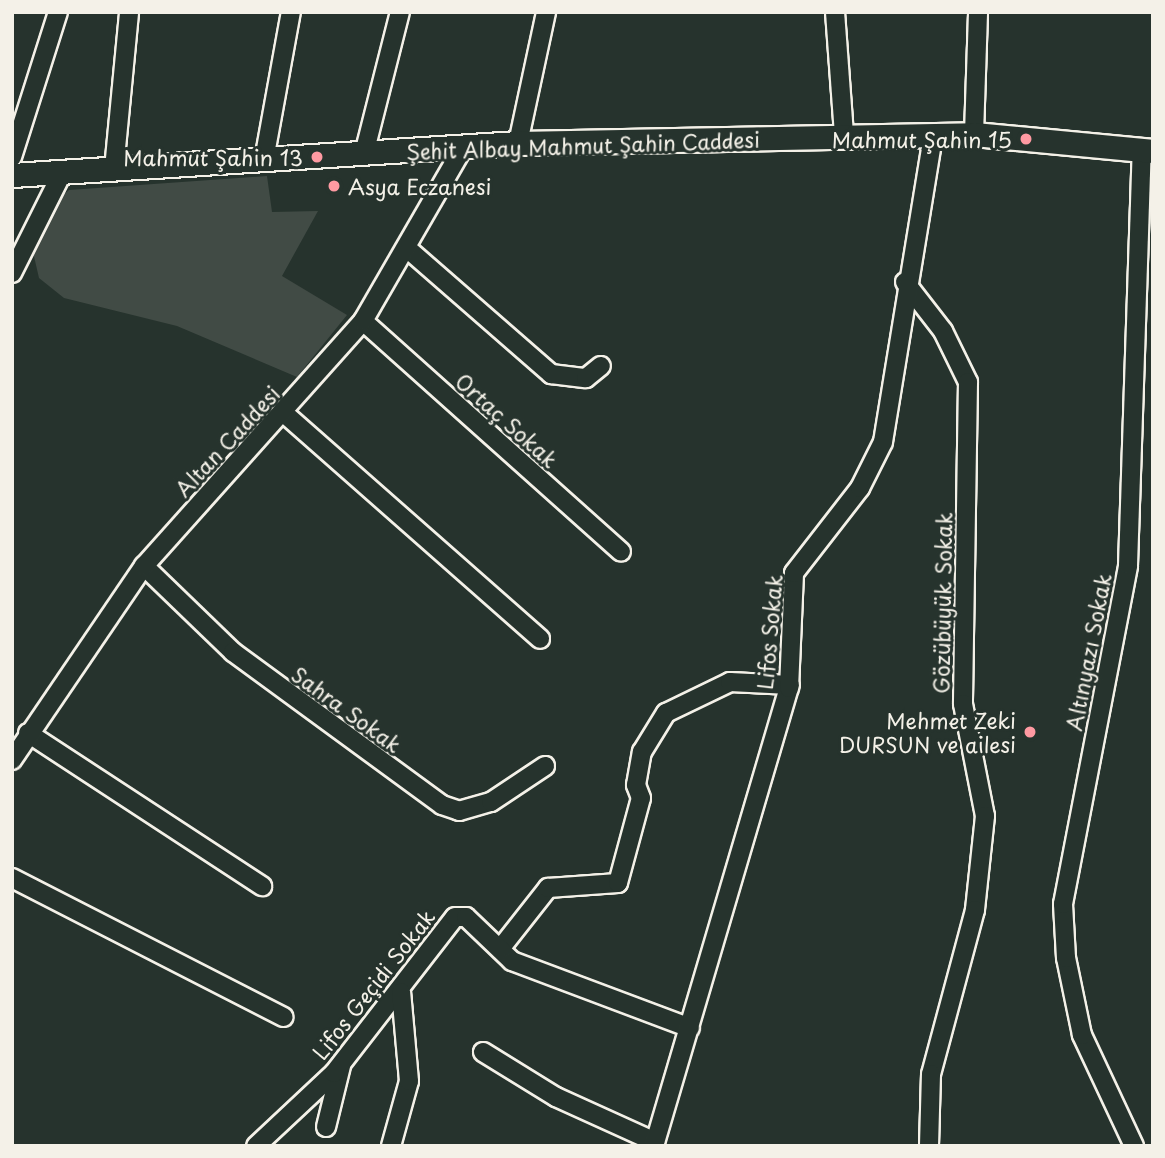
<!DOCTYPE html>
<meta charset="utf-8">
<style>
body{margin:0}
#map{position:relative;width:1165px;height:1158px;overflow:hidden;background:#26332d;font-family:"Playpen Sans",sans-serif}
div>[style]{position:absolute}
.green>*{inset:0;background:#414b45}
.roads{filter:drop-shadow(2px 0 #f4f1e8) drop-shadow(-2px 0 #f4f1e8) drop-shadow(0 2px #f4f1e8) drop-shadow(0 -2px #f4f1e8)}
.minor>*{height:18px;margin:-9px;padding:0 9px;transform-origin:9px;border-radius:9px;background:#26332d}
.tertiary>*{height:23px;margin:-11.5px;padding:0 11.5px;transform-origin:11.5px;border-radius:11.5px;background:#26332d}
.dots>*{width:19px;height:19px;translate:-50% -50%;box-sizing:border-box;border:4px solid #26332d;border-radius:50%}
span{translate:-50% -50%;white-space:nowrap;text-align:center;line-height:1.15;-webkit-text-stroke:6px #26332d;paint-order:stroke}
.poi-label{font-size:21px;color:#f4f1e8}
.right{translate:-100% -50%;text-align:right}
.left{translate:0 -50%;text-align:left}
.street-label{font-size:21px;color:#f4f1e8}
.frame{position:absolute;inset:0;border:14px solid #f4f1e8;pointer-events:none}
</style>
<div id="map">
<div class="green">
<div style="clip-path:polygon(267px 176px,272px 212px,318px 211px,282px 276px,347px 315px,297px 377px,177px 326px,64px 298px,39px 278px,33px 252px,57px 200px,69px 190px)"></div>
</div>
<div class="roads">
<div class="minor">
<div style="left:835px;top:12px;width:124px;rotate:85.8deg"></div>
<div style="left:974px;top:134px;width:122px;rotate:-88.1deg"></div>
<div style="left:518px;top:143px;width:134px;rotate:-77.9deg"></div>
<div style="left:364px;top:154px;width:146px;rotate:-75.8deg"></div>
<div style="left:12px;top:157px;width:152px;rotate:-72.4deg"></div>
<div style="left:264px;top:160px;width:150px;rotate:-79.7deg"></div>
<div style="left:114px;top:169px;width:158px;rotate:-84.5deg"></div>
<div style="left:409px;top:250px;width:189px;rotate:41.1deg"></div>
<div style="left:551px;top:374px;width:35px;rotate:7deg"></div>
<div style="left:586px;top:378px;width:19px;rotate:-39deg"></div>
<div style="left:12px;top:273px;width:112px;rotate:-63.4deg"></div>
<div style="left:905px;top:282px;width:62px;rotate:52.2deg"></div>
<div style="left:943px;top:331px;width:57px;rotate:63.9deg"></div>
<div style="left:968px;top:382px;width:322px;rotate:90.9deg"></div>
<div style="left:963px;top:704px;width:114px;rotate:78.9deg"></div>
<div style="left:985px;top:816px;width:95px;rotate:96.1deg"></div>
<div style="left:975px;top:910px;width:170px;rotate:105deg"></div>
<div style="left:931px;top:1074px;width:72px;rotate:91.6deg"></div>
<div style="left:363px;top:321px;width:346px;rotate:41.8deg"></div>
<div style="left:285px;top:414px;width:340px;rotate:41.4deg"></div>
<div style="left:144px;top:566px;width:124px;rotate:44deg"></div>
<div style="left:233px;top:652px;width:259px;rotate:36.2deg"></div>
<div style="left:442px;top:805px;width:18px;rotate:19deg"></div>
<div style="left:459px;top:811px;width:33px;rotate:-16deg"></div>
<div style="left:491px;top:802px;width:65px;rotate:-33.7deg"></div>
<div style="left:28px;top:733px;width:280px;rotate:33.2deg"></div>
<div style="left:12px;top:760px;width:235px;rotate:-55.8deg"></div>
<div style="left:144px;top:566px;width:329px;rotate:-48.2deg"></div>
<div style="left:363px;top:321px;width:202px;rotate:-60deg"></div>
<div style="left:12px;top:878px;width:305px;rotate:27.1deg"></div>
<div style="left:500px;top:949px;width:78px;rotate:-51.8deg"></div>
<div style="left:548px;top:888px;width:70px;rotate:-4.1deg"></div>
<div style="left:618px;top:883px;width:88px;rotate:-74.9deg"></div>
<div style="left:641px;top:798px;width:14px;rotate:-111deg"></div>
<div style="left:636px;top:785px;width:34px;rotate:-80deg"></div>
<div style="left:642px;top:752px;width:46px;rotate:-58.4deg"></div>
<div style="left:666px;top:713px;width:71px;rotate:-25.8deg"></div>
<div style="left:730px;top:682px;width:60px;rotate:2.9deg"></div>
<div style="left:483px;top:1052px;width:86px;rotate:31.7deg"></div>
<div style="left:556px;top:1097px;width:109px;rotate:24.4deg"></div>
<div style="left:326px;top:1127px;width:63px;rotate:-76.2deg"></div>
<div style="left:256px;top:1146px;width:107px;rotate:-43.1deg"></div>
<div style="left:334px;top:1073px;width:197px;rotate:-52.2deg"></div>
<div style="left:455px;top:917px;width:11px"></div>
<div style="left:466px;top:917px;width:64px;rotate:43.7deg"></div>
<div style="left:512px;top:961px;width:190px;rotate:20.6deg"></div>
<div style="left:391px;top:1146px;width:67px;rotate:-74.5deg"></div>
<div style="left:409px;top:1081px;width:89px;rotate:-95.1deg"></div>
<div style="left:654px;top:1146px;width:477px;rotate:-73.6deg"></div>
<div style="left:789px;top:688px;width:115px;rotate:-87.5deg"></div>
<div style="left:794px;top:573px;width:108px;rotate:-52.2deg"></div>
<div style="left:860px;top:488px;width:51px;rotate:-63.4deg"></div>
<div style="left:883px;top:442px;width:311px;rotate:-80.7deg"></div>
<div style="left:1134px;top:1146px;width:123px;rotate:-115.1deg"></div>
<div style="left:1082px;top:1035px;width:79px;rotate:-101.7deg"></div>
<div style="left:1066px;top:958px;width:54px;rotate:-93.2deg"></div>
<div style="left:1063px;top:904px;width:345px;rotate:-79.1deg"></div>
<div style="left:1128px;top:565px;width:415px;rotate:-88.1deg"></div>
</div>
<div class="tertiary">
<div style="left:12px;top:175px;width:507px;rotate:-3.62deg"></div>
<div style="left:518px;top:143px;width:456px;rotate:-1.1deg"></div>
<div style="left:974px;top:134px;width:180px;rotate:5.4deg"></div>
</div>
</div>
<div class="dots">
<div style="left:1026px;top:139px;background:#ff9aa2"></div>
<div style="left:317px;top:157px;background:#ff9aa2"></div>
<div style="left:334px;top:186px;background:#ff9aa2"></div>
<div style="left:1030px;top:732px;background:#ff9aa2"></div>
</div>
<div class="poi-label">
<span class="right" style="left:1012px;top:139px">Mahmut Şahin 15</span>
<span class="right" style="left:303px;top:157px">Mahmut Şahin 13</span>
<span class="left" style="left:348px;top:186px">Asya Eczanesi</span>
<span class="right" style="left:1016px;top:732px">Mehmet Zeki<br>DURSUN ve ailesi</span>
</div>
<div class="street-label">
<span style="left:583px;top:145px;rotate:-2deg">Şehit Albay Mahmut Şahin Caddesi</span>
<span style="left:507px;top:420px;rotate:42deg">Ortaç Sokak</span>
<span style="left:227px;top:441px;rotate:-47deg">Altan Caddesi</span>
<span style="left:942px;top:603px;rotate:-89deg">Gözübüyük Sokak</span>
<span style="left:769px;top:632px;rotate:-85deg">Lifos Sokak</span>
<span style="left:1088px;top:652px;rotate:-79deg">Altınyazı Sokak</span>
<span style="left:347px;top:709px;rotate:36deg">Sahra Sokak</span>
<span style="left:373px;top:984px;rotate:-52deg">Lifos Geçidi Sokak</span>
</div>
<div class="frame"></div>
</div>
